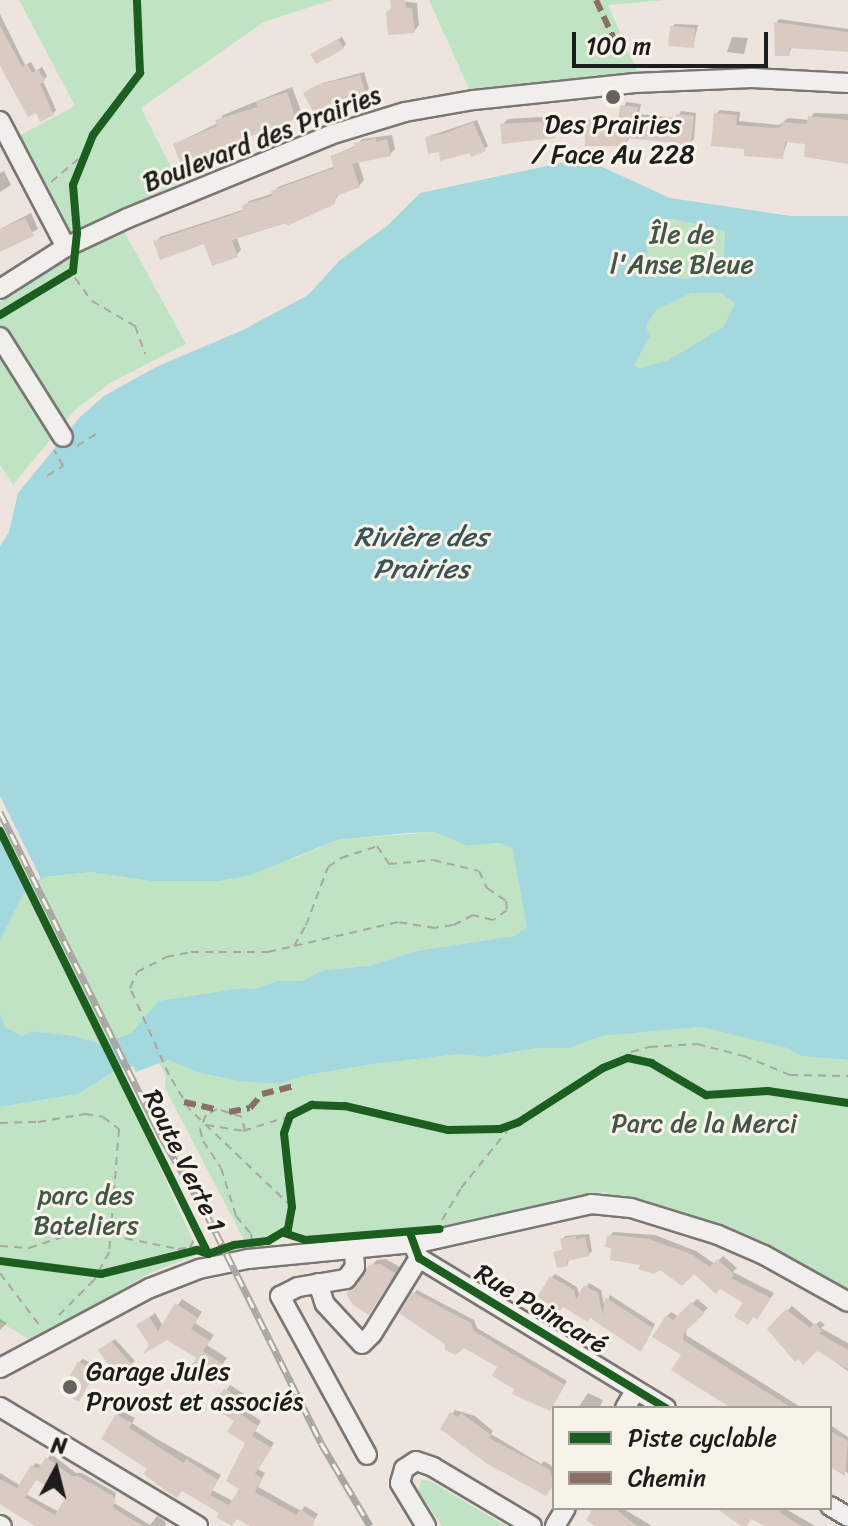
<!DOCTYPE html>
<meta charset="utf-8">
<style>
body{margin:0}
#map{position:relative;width:848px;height:1526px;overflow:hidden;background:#ede5dd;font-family:Sriracha,sans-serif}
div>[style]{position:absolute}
.green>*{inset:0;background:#c0e3c4}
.water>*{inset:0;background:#a3d9de}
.pier>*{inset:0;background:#ede5dd}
.shadow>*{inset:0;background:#0003}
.building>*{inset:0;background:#d9cbc2}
.path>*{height:2px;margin-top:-1px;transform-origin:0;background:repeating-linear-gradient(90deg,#a8a6a3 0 8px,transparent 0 14px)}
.roads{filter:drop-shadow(2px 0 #7a7673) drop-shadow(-2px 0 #7a7673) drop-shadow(0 2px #7a7673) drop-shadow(0 -2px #7a7673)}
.minor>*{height:18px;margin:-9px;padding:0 9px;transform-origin:9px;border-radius:9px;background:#f1efeb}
.rail>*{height:7px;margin-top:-3.5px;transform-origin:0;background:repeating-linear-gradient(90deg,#f7f3e8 0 12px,#a8a6a3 0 24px);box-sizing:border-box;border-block:2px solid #a8a6a3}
.quiet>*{height:6px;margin-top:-3px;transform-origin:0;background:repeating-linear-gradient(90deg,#8d6e63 0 12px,transparent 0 18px)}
.cycleway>*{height:8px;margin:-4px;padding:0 4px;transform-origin:4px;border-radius:4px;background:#1b5e20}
.dots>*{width:22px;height:22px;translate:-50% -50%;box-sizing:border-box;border:4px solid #f7f3e8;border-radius:50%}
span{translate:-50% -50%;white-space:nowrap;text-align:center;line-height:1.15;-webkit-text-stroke:6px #f7f3e8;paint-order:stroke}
.poi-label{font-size:26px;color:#1c1c1c}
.left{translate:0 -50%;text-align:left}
.street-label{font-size:26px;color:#1c1c1c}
.park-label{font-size:26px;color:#425748}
.water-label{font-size:28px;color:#3b5356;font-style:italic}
.legend{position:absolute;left:552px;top:1406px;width:280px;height:104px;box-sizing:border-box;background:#f7f3e8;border:2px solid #9f9d96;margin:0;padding:10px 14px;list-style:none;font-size:24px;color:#1c1c1c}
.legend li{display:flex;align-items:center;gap:16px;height:40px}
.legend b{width:40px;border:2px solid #9f9d96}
.north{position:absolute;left:16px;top:1430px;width:80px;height:80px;-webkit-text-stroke:6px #f7f3e8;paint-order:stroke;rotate:7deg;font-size:22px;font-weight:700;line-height:32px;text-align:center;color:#1c1c1c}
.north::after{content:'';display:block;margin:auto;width:28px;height:36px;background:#1c1c1c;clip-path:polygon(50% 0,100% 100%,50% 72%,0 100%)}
.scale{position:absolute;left:572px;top:32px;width:196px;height:36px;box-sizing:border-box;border:4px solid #1c1c1c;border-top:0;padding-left:10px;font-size:24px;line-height:28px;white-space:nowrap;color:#1c1c1c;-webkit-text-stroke:6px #f7f3e8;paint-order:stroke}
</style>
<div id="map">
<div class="green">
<div style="clip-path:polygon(19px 0,332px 0,264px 22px,141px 108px,179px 183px,74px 234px,68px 232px,19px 136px,75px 106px)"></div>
<div style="clip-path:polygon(429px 0,666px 0,608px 5px,638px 73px,470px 91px)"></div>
<div style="clip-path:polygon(653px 219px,673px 219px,725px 231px,723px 269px,686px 279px,648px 273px,647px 240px)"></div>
<div style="clip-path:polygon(124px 231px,186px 344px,110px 383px,75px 410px,13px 485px,0 465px,0 302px,79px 251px)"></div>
<div style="clip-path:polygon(693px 293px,720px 293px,735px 303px,723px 327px,668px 360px,640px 368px,633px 365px,649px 337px,646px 326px,656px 309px)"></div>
<div style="clip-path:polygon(435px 832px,467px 846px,499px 843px,512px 848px,527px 927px,514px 936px,416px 951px,369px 966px,324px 970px,301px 981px,277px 981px,255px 989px,241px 988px,158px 1001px,131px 1033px,101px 1044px,75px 1036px,31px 1031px,22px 1036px,5px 1027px,0 1012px,0 941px,24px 893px,45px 877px,91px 872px,150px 881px,293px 859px,337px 840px)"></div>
<div style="clip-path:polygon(701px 1027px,787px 1048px,801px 1056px,848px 1060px,848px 1293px,742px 1235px,603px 1192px,444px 1230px,443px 1225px,304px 1237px,289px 1231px,273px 1243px,247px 1246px,165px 1088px,166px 1077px,159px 1062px,168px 1060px,197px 1072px,238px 1081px,279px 1084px,307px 1075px,367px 1065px,459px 1054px,486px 1057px,538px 1048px,569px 1048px,602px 1036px)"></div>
<div style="clip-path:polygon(116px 1070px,199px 1254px,150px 1273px,32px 1341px,0 1322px,0 1107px,78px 1094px)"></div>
<div style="clip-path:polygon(421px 1480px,430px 1481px,506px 1526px,442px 1526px,418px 1491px)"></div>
</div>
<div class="water">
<div style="clip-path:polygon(evenodd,575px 160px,600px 166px,670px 198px,791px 216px,848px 216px,848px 1060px,801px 1056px,787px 1048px,701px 1027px,602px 1036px,569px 1048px,538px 1048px,485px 1057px,459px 1054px,367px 1065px,307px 1075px,279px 1084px,238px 1081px,197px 1072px,168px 1060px,136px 1072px,133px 1066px,116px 1070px,78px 1094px,0 1107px,0 1012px,5px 1027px,22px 1036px,31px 1031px,75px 1036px,101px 1044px,131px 1033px,158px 1001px,241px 988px,255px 989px,277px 981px,301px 981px,324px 970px,369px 966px,416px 951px,514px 936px,527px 927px,512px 848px,499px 843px,467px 846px,435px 832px,408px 833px,337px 840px,251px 875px,218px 881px,150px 881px,91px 872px,45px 877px,24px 893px,0 941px,0 546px,9px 532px,18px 493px,80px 417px,104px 396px,156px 367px,243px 330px,308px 295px,340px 260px,388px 225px,420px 193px,575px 160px,673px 219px,725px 231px,723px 269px,686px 279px,648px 273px,647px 240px,653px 220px,673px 219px,575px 160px,692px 293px,720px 293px,735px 303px,723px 327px,668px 360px,640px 368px,634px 365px,650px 336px,646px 326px,656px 310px,692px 293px)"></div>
</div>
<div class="pier">
<div style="clip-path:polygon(0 796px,41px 879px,29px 884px,33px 891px,28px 895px,0 837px)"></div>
</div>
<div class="shadow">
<div style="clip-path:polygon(392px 0,417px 3px,419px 25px,414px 31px,388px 12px,393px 7px)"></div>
<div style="clip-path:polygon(0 14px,25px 65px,31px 62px,36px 71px,42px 67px,47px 76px,43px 81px,56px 110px,53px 114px,0 61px)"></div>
<div style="clip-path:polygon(779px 19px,848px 29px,848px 51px,792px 47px,789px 54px,776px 23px)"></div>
<div style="clip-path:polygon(675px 24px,698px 25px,693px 46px,672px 27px)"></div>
<div style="clip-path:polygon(342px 37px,346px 44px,343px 48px,313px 54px)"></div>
<div style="clip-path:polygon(732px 37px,748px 38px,744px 54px,727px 52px)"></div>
<div style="clip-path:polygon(364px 72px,369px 89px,365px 92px,309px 90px,323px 83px)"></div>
<div style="clip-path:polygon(292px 87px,301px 111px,295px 117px,222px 146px,216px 152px,175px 144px,218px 123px,223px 115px)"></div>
<div style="clip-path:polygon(626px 102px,641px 104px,639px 114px,677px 118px,681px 111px,696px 113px,694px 139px,690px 143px,630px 136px,626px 144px,586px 122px,590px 119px,621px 117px)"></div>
<div style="clip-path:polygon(720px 110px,740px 112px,739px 121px,779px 125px,788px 118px,809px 120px,814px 113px,848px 114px,848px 162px,807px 142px,788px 140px,782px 157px,746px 147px,716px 114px)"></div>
<div style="clip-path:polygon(558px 116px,560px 130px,554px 136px,502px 125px,508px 119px)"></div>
<div style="clip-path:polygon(477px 120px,488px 146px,484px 149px,440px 150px,427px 137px)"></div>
<div style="clip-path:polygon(392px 135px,395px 149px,390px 154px,358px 161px,364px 180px,359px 186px,340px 192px,334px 202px,309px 216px,237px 238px,241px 250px,236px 255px,205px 241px,155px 242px,160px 237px,245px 209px,249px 201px,274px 193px,278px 187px,336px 166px,332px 156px,357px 145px,362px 139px)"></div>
<div style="clip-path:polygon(4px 171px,11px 185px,0 192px,0 173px)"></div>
<div style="clip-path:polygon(31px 213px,38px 229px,0 251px,0 229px)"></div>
<div style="clip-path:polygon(613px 1232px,655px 1235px,696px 1251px,715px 1264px,723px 1256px,737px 1268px,733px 1272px,774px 1293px,757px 1318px,745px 1303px,694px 1272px,643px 1263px,613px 1246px,609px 1237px)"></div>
<div style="clip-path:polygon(589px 1234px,592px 1251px,589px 1254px,570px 1258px,567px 1265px,556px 1253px,564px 1248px,562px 1240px,565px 1236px)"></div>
<div style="clip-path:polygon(386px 1259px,400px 1267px,369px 1313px,371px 1266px,377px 1260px)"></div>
<div style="clip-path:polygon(555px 1274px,577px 1287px,580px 1297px,589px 1283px,601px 1290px,605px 1309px,610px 1295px,655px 1324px,644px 1346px,591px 1316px,552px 1277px)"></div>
<div style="clip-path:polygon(417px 1290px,474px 1320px,477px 1328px,567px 1381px,553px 1405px,517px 1389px,499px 1366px,463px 1345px,447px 1343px,414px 1293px)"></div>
<div style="clip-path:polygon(182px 1299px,202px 1312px,195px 1323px,214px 1335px,207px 1345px,227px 1358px,209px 1382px,199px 1358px,167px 1337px,151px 1345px,139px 1325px,155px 1313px,163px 1326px)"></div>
<div style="clip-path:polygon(697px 1299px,708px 1308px,687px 1327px,686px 1335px,802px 1408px,738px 1408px,683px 1354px,667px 1316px,671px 1312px,679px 1317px)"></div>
<div style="clip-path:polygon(792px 1306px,815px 1325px,820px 1321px,825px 1325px,821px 1328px,848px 1343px,848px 1371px,817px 1349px,798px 1356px,769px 1329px)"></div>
<div style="clip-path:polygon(0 1319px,7px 1323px,0 1330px)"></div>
<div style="clip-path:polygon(115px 1339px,135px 1361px,122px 1371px,104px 1347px)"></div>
<div style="clip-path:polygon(83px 1359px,98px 1367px,79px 1400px,79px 1362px)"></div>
<div style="clip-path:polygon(230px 1385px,249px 1397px,242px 1408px,261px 1421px,255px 1431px,274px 1443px,258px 1469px,265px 1473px,258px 1487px,301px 1511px,305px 1506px,318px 1514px,311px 1526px,255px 1526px,222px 1512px,150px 1469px,117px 1415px,121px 1411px,135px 1418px,132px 1423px,155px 1438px,221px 1475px,212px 1490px,233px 1501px,242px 1488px,247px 1442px,237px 1420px,214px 1406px)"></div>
<div style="clip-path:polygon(588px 1393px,603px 1400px,599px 1408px,578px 1408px)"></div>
<div style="clip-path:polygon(455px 1410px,475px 1416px,493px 1431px,491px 1434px,541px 1464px,544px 1461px,550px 1465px,554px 1468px,554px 1483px,549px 1491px,452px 1414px)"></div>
<div style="clip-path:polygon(830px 1425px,848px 1437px,848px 1473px,830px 1463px)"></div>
<div style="clip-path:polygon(evenodd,51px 1454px,76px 1473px,82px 1473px,116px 1493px,114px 1503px,150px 1525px,157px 1516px,165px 1521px,166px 1526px,41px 1526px,0 1502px,0 1473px,21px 1486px,33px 1466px,36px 1463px,42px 1466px,51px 1454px,37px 1478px,69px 1495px,59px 1512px,26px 1494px,37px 1478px)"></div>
<div style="clip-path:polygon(596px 1508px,622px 1508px,652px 1526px,599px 1526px)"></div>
<div style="clip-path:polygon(718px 1508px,784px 1508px,815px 1526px,768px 1526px,752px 1517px)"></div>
</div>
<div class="building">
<div style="clip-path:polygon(390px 0,405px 0,406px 8px,412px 8px,415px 33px,388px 35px,386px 11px,391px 11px)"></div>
<div style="clip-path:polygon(774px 22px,848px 32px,848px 52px,789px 48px,790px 56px,775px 56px)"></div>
<div style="clip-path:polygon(0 25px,22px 67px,27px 64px,32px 73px,38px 69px,45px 81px,40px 84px,54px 115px,40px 122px,36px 113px,28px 117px,0 66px)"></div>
<div style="clip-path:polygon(670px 26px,695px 28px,694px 48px,668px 46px)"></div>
<div style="clip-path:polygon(338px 39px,344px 49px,316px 64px,310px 54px)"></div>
<div style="clip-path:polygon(360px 75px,366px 94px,328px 105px,315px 115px,303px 93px,317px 85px)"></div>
<div style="clip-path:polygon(287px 92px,296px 119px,215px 150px,217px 154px,182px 168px,173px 144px,217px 126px,215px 120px,258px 107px,256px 102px)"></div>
<div style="clip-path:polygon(620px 105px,638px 107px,637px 117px,675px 121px,676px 114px,694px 116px,691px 145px,627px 138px,626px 146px,585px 146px,584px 121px,618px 120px)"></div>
<div style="clip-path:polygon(714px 113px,737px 115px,736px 125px,774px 128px,781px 127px,782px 122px,807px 124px,808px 116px,848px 120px,848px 164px,804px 157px,805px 144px,785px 142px,783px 159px,744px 156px,744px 149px,711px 146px)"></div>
<div style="clip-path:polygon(553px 121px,555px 138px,502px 144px,500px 124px)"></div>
<div style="clip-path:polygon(473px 122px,486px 151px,471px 157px,470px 153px,440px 161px,439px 152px,428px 154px,425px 137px,446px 133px)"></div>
<div style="clip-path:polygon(376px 138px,376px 142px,387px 139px,391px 156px,352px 164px,360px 187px,336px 196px,335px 204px,287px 226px,286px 223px,239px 237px,232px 241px,238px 257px,212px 266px,204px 244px,160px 260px,153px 241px,243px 211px,242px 205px,272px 196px,271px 191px,334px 168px,330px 156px,355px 147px,354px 143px)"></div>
<div style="clip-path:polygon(25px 218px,34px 236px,0 252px,0 229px)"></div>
<div style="clip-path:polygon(613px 1235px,649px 1239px,691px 1254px,710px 1267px,717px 1259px,734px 1274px,731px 1278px,771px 1298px,757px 1320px,753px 1317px,748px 1325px,734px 1316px,743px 1303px,720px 1289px,716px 1294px,694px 1274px,682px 1286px,660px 1270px,654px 1274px,638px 1269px,640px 1265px,610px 1260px,611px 1248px,605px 1247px,607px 1236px)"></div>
<div style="clip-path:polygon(576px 1236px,576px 1239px,585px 1237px,590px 1256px,567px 1261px,568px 1266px,557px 1268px,553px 1252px,562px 1250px,560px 1239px)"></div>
<div style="clip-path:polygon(380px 1264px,395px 1273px,369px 1315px,353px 1305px,346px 1294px,369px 1265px)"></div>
<div style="clip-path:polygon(550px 1276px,574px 1290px,576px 1299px,584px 1285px,598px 1293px,603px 1315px,605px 1297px,653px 1328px,641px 1352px,590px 1318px,588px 1322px,563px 1307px,560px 1311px,537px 1297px)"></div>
<div style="clip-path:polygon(412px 1292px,471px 1323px,474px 1331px,565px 1385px,550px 1411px,512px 1394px,514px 1389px,492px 1376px,497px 1367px,464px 1348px,456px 1355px,445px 1350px,445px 1344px,399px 1313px)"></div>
<div style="clip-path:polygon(691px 1302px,705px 1313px,684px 1333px,683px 1340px,792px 1408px,731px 1408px,671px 1370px,681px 1355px,652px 1337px,666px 1315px,673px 1320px)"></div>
<div style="clip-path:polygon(175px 1303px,198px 1318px,191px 1329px,210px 1341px,203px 1351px,223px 1364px,209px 1385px,188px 1371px,196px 1358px,167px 1340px,143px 1354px,149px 1345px,136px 1325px,149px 1317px,158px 1331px)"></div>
<div style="clip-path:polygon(786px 1309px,810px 1328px,815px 1323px,822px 1331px,819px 1333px,848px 1350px,848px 1369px,817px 1351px,803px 1365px,798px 1359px,795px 1362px,767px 1329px)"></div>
<div style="clip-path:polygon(111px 1341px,133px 1366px,121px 1373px,115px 1364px,110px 1367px,98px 1350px)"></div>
<div style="clip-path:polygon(78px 1361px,96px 1371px,79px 1402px,60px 1392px)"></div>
<div style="clip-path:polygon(224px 1388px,246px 1402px,239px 1413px,258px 1426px,252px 1436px,272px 1448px,255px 1474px,262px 1478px,255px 1492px,296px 1515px,300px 1509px,315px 1519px,312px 1524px,315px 1526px,250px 1526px,237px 1519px,232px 1526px,216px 1517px,219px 1513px,182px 1491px,177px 1498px,162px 1488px,144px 1474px,147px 1469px,101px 1439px,116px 1414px,132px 1423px,129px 1428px,184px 1463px,186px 1459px,218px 1480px,210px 1495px,229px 1505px,239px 1489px,226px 1481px,245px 1443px,227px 1432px,234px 1421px,212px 1407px)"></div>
<div style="clip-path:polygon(450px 1412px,458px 1417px,461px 1413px,491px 1435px,489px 1438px,550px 1470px,554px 1484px,546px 1496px,486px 1463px,440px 1429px)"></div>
<div style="clip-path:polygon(830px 1431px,848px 1441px,845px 1476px,830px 1467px)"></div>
<div style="clip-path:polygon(evenodd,46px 1457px,72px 1476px,78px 1476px,113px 1496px,116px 1501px,112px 1507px,143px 1526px,35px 1526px,0 1504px,0 1479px,17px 1488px,31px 1465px,38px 1469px,46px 1457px,36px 1480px,66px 1496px,55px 1515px,25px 1498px,36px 1480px)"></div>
<div style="clip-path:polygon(593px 1508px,614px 1508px,637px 1526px,595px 1526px,586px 1520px)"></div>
<div style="clip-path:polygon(716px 1508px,782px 1508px,779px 1512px,801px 1526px,764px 1526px,751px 1519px,747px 1526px,741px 1526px)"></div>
</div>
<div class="path">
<div style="left:51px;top:182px;width:40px;rotate:-40deg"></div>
<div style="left:71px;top:264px;width:15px;rotate:74deg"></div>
<div style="left:75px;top:278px;width:29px;rotate:54deg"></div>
<div style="left:92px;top:301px;width:50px;rotate:30.2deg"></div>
<div style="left:135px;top:326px;width:30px;rotate:70deg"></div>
<div style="left:77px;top:446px;width:26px;rotate:-32deg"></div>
<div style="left:47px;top:476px;width:19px;rotate:-32deg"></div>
<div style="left:63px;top:466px;width:18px;rotate:-119deg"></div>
<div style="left:377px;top:846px;width:22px;rotate:56deg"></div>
<div style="left:389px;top:864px;width:44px;rotate:-5.2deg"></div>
<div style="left:433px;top:860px;width:47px;rotate:13.4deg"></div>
<div style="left:479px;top:871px;width:19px;rotate:65deg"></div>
<div style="left:487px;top:888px;width:23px;rotate:34deg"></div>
<div style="left:506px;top:901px;width:9px;rotate:84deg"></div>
<div style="left:507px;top:910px;width:17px;rotate:144deg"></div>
<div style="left:493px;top:920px;width:21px;rotate:-166deg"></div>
<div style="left:473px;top:915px;width:22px;rotate:153deg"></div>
<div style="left:453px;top:925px;width:18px;rotate:171deg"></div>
<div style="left:435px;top:928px;width:37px;rotate:-171deg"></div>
<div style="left:398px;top:922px;width:107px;rotate:167deg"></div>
<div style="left:294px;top:946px;width:24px;rotate:-60deg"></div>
<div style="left:306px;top:925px;width:62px;rotate:-69.2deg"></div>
<div style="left:328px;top:867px;width:16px;rotate:-35deg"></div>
<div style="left:341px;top:858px;width:38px;rotate:-18deg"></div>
<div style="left:620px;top:1061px;width:14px;rotate:-39deg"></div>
<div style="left:631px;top:1052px;width:20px;rotate:-15deg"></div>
<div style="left:650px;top:1047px;width:47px;rotate:-3.7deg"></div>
<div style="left:697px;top:1044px;width:49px;rotate:14.3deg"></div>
<div style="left:744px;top:1056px;width:50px;rotate:22.4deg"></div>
<div style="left:790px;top:1075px;width:58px;rotate:1deg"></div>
<div style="left:0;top:1123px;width:38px;rotate:-2deg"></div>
<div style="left:38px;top:1122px;width:48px;rotate:-9.7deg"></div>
<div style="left:85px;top:1114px;width:18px;rotate:9deg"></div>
<div style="left:103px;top:1117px;width:20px;rotate:37deg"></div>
<div style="left:119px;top:1129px;width:123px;rotate:94.6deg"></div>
<div style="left:109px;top:1252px;width:32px;rotate:118deg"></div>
<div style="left:94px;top:1280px;width:55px;rotate:135deg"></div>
<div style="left:206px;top:1125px;width:37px;rotate:9deg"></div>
<div style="left:243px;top:1131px;width:49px;rotate:-17.7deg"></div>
<div style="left:245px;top:1131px;width:14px;rotate:-102deg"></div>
<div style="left:242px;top:1117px;width:26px;rotate:-162deg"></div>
<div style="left:217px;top:1109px;width:13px;rotate:151deg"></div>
<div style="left:206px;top:1115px;width:15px;rotate:113deg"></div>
<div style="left:200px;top:1129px;width:12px;rotate:76deg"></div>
<div style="left:203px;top:1141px;width:32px;rotate:56deg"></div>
<div style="left:221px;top:1168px;width:50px;rotate:72.6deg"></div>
<div style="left:236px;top:1216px;width:23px;rotate:50deg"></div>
<div style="left:251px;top:1234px;width:8px;rotate:83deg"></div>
<div style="left:292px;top:1207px;width:141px;rotate:-136.4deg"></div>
<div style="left:190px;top:1110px;width:41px;rotate:-121deg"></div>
<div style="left:169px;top:1075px;width:95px;rotate:-114.1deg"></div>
<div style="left:130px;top:988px;width:17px;rotate:-66deg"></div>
<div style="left:137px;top:972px;width:33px;rotate:-27deg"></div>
<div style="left:166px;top:957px;width:25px;rotate:-11deg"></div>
<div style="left:191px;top:952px;width:77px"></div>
<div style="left:268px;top:952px;width:27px;rotate:-13deg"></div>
<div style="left:442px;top:1220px;width:37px;rotate:-59deg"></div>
<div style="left:461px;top:1188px;width:80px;rotate:-51.1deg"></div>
<div style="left:0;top:1246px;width:29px;rotate:4deg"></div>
<div style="left:29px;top:1248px;width:58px;rotate:-18.1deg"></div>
<div style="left:84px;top:1230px;width:96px;rotate:11.4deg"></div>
<div style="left:178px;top:1249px;width:25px;rotate:-7deg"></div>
<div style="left:190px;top:1248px;width:14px;rotate:-65deg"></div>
<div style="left:0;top:1273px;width:66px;rotate:53deg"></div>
</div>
<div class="roads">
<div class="minor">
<div style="left:0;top:121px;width:142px;rotate:62.4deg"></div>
<div style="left:0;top:289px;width:78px;rotate:-32.5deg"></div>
<div style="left:66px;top:247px;width:68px;rotate:-25.1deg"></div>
<div style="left:128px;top:218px;width:218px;rotate:-22.3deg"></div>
<div style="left:330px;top:135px;width:78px;rotate:-17deg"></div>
<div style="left:405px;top:112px;width:70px;rotate:-9.9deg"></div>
<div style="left:474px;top:100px;width:162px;rotate:-6deg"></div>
<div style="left:635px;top:83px;width:117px;rotate:-2.4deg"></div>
<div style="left:752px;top:78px;width:96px;rotate:3deg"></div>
<div style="left:0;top:337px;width:118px;rotate:57.8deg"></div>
<div style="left:412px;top:1243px;width:17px;rotate:65deg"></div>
<div style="left:419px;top:1258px;width:289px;rotate:31.3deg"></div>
<div style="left:354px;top:1250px;width:17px;rotate:87deg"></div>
<div style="left:355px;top:1267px;width:15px;rotate:127deg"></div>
<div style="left:346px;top:1279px;width:49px;rotate:170.5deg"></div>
<div style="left:298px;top:1287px;width:20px;rotate:153deg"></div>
<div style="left:280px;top:1296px;width:181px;rotate:61.3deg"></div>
<div style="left:318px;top:1283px;width:22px;rotate:72deg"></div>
<div style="left:325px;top:1304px;width:54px;rotate:47.2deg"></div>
<div style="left:362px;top:1344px;width:14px;rotate:-45deg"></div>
<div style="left:372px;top:1334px;width:89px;rotate:-58.3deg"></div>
<div style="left:0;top:1368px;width:170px;rotate:-28.1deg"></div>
<div style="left:150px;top:1288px;width:53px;rotate:-21.2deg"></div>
<div style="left:199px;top:1269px;width:50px;rotate:-11.5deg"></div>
<div style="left:248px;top:1259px;width:176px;rotate:-5.5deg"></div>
<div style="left:423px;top:1242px;width:172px;rotate:-12.7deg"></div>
<div style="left:591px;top:1204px;width:40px;rotate:5.7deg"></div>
<div style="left:631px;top:1208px;width:91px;rotate:17.2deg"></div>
<div style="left:718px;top:1235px;width:50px;rotate:23.5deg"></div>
<div style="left:764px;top:1255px;width:96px;rotate:29.2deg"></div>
<div style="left:0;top:1407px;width:231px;rotate:31deg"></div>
<div style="left:625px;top:1408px;width:21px;rotate:-59deg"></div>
<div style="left:830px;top:1506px;width:21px;rotate:31deg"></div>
<div style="left:0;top:1525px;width:2px;rotate:27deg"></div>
<div style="left:426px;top:1526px;width:50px;rotate:-121.2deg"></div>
<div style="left:400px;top:1483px;width:15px;rotate:-74deg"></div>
<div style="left:404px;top:1469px;width:14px;rotate:-34deg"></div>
<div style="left:416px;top:1461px;width:18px;rotate:19deg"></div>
<div style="left:433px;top:1467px;width:115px;rotate:30.8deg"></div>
<div style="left:555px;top:1526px;width:21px;rotate:-59deg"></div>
</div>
</div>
<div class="rail">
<div style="left:0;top:812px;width:364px;rotate:63.6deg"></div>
<div style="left:162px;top:1138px;width:85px;rotate:59.5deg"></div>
<div style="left:205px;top:1211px;width:259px;rotate:63.4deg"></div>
<div style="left:321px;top:1443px;width:96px;rotate:59.4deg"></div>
</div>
<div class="quiet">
<div style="left:596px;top:0;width:57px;rotate:65.2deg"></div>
<div style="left:184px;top:1102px;width:31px;rotate:13deg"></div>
<div style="left:229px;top:1112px;width:21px;rotate:-11deg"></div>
<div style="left:250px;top:1108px;width:18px;rotate:-49deg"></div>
<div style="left:262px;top:1094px;width:33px;rotate:-14deg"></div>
</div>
<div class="cycleway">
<div style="left:0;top:315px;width:85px;rotate:-31.1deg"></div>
<div style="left:73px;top:271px;width:38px;rotate:-84deg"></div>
<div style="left:77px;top:233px;width:48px;rotate:-94.8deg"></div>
<div style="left:73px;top:185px;width:54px;rotate:-68.2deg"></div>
<div style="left:93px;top:135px;width:78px;rotate:-52.8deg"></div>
<div style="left:140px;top:73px;width:73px;rotate:-92.4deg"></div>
<div style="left:0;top:831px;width:471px;rotate:63.8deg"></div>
<div style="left:284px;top:1233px;width:22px;rotate:18deg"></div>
<div style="left:305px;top:1240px;width:135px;rotate:-4.7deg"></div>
<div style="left:410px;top:1233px;width:27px;rotate:70deg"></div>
<div style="left:419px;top:1258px;width:289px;rotate:31.3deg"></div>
<div style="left:208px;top:1254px;width:28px;rotate:-19deg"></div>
<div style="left:234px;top:1245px;width:34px;rotate:-7deg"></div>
<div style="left:268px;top:1241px;width:23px;rotate:-31deg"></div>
<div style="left:288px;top:1229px;width:22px;rotate:-80deg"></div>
<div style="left:292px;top:1207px;width:74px;rotate:-96.2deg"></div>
<div style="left:284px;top:1133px;width:18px;rotate:-71deg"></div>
<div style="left:290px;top:1116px;width:25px;rotate:-27deg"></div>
<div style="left:312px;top:1105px;width:33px;rotate:2deg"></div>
<div style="left:345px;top:1106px;width:106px;rotate:13.1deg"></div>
<div style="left:448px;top:1130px;width:52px;rotate:-1.1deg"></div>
<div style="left:500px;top:1129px;width:20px;rotate:-20deg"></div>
<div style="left:519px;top:1122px;width:100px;rotate:-32.7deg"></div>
<div style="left:603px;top:1068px;width:27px;rotate:-22deg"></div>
<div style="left:628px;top:1058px;width:24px;rotate:12deg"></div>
<div style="left:651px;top:1063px;width:64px;rotate:30.2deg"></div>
<div style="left:706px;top:1095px;width:62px;rotate:-3.7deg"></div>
<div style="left:768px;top:1091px;width:81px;rotate:8.5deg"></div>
<div style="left:0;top:1261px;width:102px;rotate:7.3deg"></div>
<div style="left:101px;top:1274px;width:99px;rotate:-14deg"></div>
<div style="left:197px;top:1250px;width:12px;rotate:20deg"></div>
</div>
<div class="dots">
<div style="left:613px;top:97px;background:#656260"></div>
<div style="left:70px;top:1387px;background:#656260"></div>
</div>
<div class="poi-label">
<span style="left:613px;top:140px">Des Prairies<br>/ Face Au 228</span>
<span class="left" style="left:86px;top:1387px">Garage Jules<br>Provost et associés</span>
</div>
<div class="street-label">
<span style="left:262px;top:139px;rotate:-21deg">Boulevard des Prairies</span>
<span style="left:184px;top:1161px;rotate:64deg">Route Verte 1</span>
<span style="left:541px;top:1309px;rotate:31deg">Rue Poincaré</span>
</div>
<div class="park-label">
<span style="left:682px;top:250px">Île de<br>l'Anse Bleue</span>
<span style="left:704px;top:1124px">Parc de la Merci</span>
<span style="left:86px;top:1211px">parc des<br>Bateliers</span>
</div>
<div class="water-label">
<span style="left:421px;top:553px">Rivière des<br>Prairies</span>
</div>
<ul class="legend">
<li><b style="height:10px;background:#1b5e20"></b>Piste cyclable</li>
<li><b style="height:10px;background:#8d6e63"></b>Chemin</li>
</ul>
<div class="north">N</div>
<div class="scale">100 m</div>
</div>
